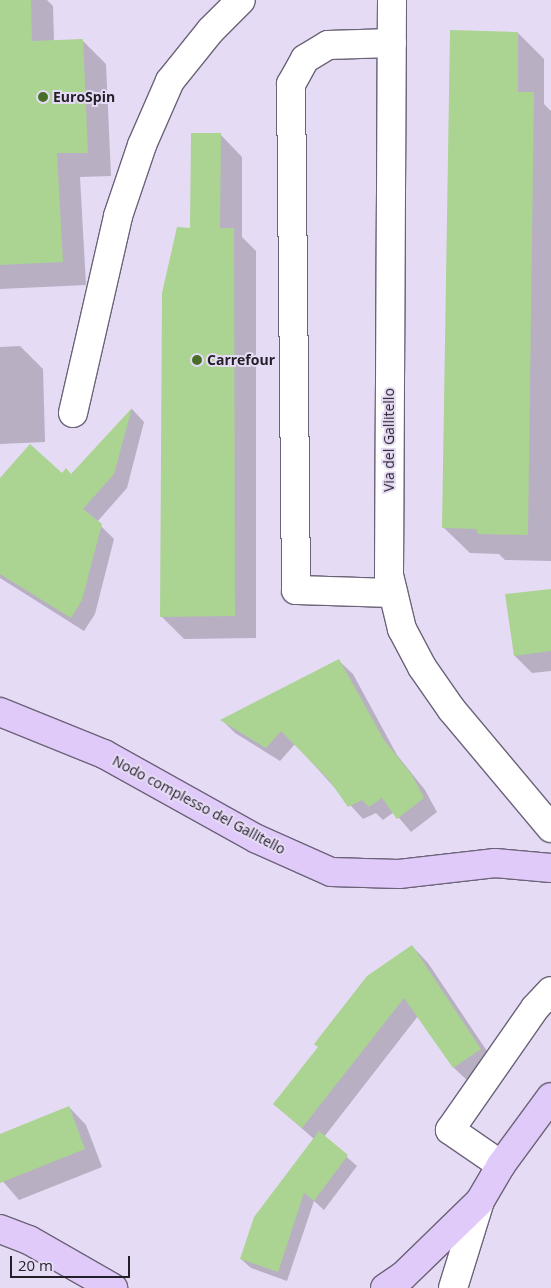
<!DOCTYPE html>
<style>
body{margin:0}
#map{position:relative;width:551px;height:1288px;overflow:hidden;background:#e6dbf4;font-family:"Open Sans",sans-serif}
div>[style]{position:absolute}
.shadow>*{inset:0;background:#0003}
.building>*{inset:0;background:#abd392}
.roads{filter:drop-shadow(1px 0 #6c6379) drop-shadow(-1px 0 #6c6379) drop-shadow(0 1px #6c6379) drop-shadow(0 -1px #6c6379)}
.minor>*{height:28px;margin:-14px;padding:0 14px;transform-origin:14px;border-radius:14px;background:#fff}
.major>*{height:28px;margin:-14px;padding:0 14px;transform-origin:14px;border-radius:14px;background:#e0cafa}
.dots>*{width:14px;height:14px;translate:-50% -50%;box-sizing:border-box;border:2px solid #e6dbf4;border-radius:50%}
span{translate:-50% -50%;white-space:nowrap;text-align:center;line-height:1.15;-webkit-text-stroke:4px #e6dbf4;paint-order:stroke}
.poi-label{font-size:14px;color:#231f28;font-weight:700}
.left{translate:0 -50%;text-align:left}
.street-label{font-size:14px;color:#231f28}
.scale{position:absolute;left:10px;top:1256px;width:120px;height:22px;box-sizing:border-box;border:2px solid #231f28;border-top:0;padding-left:6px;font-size:15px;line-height:18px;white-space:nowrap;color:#231f28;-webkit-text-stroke:4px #e6dbf4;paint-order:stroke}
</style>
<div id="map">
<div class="shadow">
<div style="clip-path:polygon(0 0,47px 0,53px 6px,54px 41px,82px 40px,106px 64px,111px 176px,80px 177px,86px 285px,0 289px)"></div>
<div style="clip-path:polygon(518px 33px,544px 59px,544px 104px,551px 111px,551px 561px,505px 560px,499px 554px,470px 553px,443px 527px)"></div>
<div style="clip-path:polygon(220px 134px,242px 157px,242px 237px,256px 251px,256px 638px,184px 639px,161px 616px,191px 229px)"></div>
<div style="clip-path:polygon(20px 346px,43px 369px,45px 442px,0 444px,0 347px)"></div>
<div style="clip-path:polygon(132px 409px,144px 422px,127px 488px,97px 522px,114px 539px,95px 614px,84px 631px,0 578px,0 478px,72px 475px)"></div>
<div style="clip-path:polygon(551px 590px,551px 671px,532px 673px,515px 656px)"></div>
<div style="clip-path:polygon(339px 661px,353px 674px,397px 755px,425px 790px,437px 812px,411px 832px,394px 812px,383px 820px,376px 813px,363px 819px,295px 744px,280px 761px,235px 733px,222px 720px)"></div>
<div style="clip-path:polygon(412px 946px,428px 963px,497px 1066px,471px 1084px,454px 1068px,418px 1016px,324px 1137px,357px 1166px,324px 1210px,314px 1201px,287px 1281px,251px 1268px,241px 1259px,314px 1139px,274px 1104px)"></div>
<div style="clip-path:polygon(69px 1107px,86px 1125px,102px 1167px,19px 1200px,0 1178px,0 1136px)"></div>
</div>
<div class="building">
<div style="clip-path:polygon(0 0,31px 0,32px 41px,83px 39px,88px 153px,57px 153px,63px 262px,0 265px)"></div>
<div style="clip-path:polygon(450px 30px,518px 32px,518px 92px,534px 92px,528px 535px,478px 534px,476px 529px,442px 528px)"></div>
<div style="clip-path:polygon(191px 133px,221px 133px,220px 228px,234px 228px,235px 616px,160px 617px,162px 293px,177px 227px,190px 228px)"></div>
<div style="clip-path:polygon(132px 408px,114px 474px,83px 509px,102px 524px,82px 600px,71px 618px,0 574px,0 478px,30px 444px,62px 473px,66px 468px,71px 474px)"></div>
<div style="clip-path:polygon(551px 589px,551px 651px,514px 656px,505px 594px)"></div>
<div style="clip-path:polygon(339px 659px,384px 740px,412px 775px,424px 798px,397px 819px,382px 798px,369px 807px,362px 800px,348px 807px,329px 780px,281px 731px,266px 748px,220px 720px)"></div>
<div style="clip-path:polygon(412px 945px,481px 1049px,453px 1068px,404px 998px,302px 1128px,273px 1104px,318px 1047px,314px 1044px,367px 976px)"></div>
<div style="clip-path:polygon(69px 1106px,85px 1149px,0 1183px,0 1134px)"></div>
<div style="clip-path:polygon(319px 1131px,348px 1155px,314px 1201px,304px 1193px,278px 1272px,240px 1259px,254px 1217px)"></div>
</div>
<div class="roads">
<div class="minor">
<div style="left:392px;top:0;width:575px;rotate:90.3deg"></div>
<div style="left:389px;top:575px;width:56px;rotate:76.5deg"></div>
<div style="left:402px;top:629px;width:43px;rotate:62.2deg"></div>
<div style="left:422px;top:667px;width:52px;rotate:55.1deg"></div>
<div style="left:452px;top:710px;width:154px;rotate:50deg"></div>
<div style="left:392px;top:43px;width:64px;rotate:178.2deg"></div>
<div style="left:328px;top:45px;width:27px;rotate:149deg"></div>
<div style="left:305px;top:59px;width:29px;rotate:119deg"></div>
<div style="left:291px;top:84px;width:506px;rotate:89.43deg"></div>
<div style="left:296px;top:590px;width:97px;rotate:1.8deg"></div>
<div style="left:73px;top:413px;width:202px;rotate:-77.1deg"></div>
<div style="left:118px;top:216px;width:75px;rotate:-71.3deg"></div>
<div style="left:142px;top:145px;width:70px;rotate:-66.4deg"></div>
<div style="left:170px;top:81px;width:65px;rotate:-51.2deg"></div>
<div style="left:211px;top:30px;width:42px;rotate:-45deg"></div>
<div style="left:501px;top:1165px;width:62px;rotate:-145.5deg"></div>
<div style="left:450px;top:1130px;width:149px;rotate:-55.1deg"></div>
<div style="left:535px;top:1008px;width:23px;rotate:-47deg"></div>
<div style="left:453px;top:1288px;width:91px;rotate:-72.8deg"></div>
</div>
<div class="major">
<div style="left:0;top:712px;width:112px;rotate:22deg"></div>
<div style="left:104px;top:754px;width:175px;rotate:29.1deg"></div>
<div style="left:257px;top:839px;width:81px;rotate:24deg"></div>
<div style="left:331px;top:872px;width:68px;rotate:1.7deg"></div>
<div style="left:399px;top:874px;width:97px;rotate:-6.5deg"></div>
<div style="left:495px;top:863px;width:56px;rotate:5.1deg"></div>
<div style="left:0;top:1229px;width:31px;rotate:21deg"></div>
<div style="left:29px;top:1240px;width:97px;rotate:29.7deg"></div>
<div style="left:385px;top:1288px;width:22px;rotate:-34deg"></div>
<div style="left:403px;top:1276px;width:107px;rotate:-44.2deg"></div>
<div style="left:480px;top:1201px;width:42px;rotate:-59.7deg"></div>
<div style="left:501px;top:1165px;width:84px;rotate:-53.7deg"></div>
</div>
</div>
<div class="dots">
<div style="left:43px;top:97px;background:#486f2a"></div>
<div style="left:197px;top:360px;background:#486f2a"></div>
</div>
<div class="poi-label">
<span class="left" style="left:53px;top:97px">EuroSpin</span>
<span class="left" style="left:207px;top:360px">Carrefour</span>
</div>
<div class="street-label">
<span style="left:389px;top:440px;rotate:-90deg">Via del Gallitello</span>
<span style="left:199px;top:805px;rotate:28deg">Nodo complesso del Gallitello</span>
</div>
<div class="scale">20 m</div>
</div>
